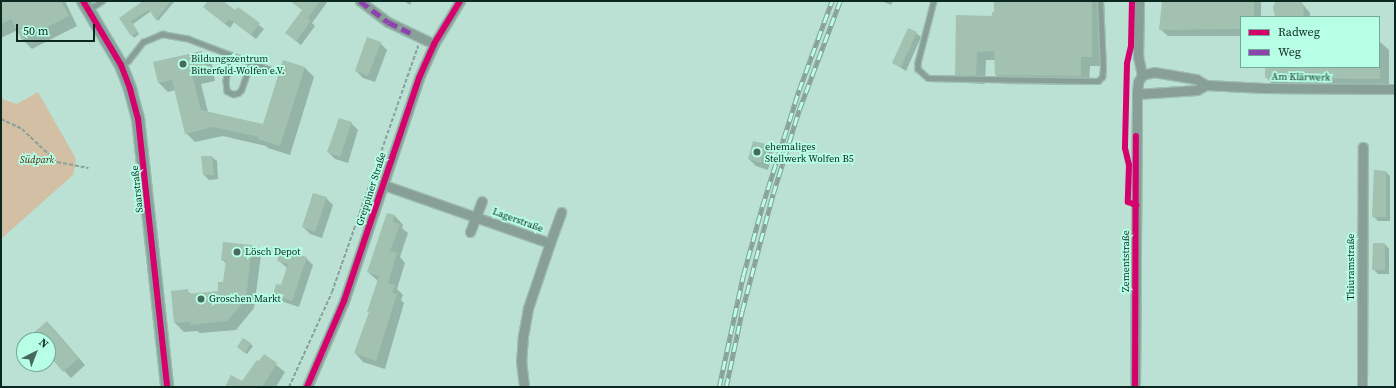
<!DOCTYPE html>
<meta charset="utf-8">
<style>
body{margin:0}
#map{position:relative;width:1396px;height:388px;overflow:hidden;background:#bae1d3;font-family:"Source Serif 4",serif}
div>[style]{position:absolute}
.green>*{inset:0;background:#d2bfa4}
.shadow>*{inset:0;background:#0003}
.building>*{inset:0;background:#a2c1b0}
.path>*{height:2px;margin-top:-1px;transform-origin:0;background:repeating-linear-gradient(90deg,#8aa199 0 4px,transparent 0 6px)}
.roads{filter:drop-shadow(1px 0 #9ebcb2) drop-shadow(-1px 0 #9ebcb2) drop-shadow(0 1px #9ebcb2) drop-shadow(0 -1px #9ebcb2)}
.lane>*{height:4.5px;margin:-2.25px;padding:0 2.25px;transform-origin:2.25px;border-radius:2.25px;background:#879f97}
.street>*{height:9px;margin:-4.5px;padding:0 4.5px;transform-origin:4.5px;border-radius:4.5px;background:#879f97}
.secondary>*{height:12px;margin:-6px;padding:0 6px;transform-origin:6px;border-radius:6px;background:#84a59b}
.rail>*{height:4.5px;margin-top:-2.25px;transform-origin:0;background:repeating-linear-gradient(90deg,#b7ffe5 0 9px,#87a198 0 18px);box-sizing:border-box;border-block:1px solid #87a198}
.quiet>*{height:5px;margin-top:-2.5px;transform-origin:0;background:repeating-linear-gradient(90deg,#8e44ad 0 10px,transparent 0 15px)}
.cycleway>*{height:6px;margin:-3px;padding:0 3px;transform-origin:3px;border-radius:3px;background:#d6006c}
.dots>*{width:11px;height:11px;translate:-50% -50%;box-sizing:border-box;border:2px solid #b7ffe5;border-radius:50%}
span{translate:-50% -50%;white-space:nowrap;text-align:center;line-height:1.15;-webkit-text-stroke:3.5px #b7ffe5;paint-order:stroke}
.poi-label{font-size:10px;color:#0a281f}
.left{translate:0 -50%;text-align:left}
.street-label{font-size:10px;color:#0a281f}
.park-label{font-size:10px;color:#4d2103;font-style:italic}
.frame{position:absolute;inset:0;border:2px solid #0a281f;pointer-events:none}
.legend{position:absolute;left:1240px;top:16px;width:140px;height:52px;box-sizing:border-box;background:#b7ffe5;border:1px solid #72a996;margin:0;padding:5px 7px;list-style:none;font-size:12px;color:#0a281f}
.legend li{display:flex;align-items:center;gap:8px;height:20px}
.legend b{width:20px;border:1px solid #72a996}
.north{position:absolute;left:16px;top:332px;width:40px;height:40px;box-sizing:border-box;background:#b7ffe5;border:1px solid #72a996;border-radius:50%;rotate:42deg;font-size:11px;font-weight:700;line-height:16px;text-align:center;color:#0a281f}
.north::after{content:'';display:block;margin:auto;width:14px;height:18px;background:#48695e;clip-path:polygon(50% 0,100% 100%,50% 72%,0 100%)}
.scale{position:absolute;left:16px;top:24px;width:79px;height:18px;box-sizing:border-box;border:2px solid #0a281f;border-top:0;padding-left:5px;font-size:12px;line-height:14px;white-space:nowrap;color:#0a281f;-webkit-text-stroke:3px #b7ffe5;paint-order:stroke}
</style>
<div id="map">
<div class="green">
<div style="clip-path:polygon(38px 92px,76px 159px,73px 175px,1px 239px,1px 96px,4px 100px,17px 104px)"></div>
</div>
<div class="shadow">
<div style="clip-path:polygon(1px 1px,65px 1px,77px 26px,32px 49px,23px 40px,18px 30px,1px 38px)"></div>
<div style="clip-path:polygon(146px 1px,174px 2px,158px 21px,151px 11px,133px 24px,139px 34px,134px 38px,120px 18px)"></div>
<div style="clip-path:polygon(205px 1px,222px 1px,236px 11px,238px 8px,264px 29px,256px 39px,234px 22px,230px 28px,204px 7px,208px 3px)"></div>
<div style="clip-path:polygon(300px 1px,328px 1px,312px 23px,315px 26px,301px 45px,291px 37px,303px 11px)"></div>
<div style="clip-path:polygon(404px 1px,412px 1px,410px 5px)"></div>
<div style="clip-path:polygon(882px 1px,893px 1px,891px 5px)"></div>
<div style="clip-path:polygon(996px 1px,1100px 1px,1100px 66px,1090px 66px,1089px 85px,1005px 84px,996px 75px,995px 60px,986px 60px,985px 84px,965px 83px,956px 74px,995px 13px)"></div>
<div style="clip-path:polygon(1163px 1px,1261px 1px,1261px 17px,1241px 17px,1241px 36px,1168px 36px,1160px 29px)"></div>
<div style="clip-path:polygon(1277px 1px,1300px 1px,1310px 13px,1310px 17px,1278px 17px)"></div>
<div style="clip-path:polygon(916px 33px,921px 37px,906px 71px,893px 63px)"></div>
<div style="clip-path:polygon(1379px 41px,1389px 50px,1389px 88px,1275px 87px,1266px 77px,1266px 67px,1379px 67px)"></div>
<div style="clip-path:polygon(380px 43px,387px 50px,375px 82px,363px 78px,356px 71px)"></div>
<div style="clip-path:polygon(201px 52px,211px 61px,215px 81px,201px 84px,208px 112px,263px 126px,284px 61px,305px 68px,314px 77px,290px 155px,268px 148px,266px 146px,223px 136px,195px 142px,186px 133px,175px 90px,168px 92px,159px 83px,154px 63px)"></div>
<div style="clip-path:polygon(351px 123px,358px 130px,348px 163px,335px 159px,328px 152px)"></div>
<div style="clip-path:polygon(766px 145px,773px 152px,768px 170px,756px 166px,749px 159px)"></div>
<div style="clip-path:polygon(212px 157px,217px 161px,218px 179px,209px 180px,204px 175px)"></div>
<div style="clip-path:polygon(1386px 172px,1390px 176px,1390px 221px,1378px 221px,1373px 216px)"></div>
<div style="clip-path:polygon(326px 198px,333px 205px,322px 238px,310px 234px,303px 227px)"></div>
<div style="clip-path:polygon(387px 214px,395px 216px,403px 225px,402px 228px,408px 233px,400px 257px,405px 263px,397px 289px,403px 295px,401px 300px,404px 303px,385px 369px,363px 362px,355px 353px,370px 312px,378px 281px,368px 272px)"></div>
<div style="clip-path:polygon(1385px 244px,1389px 249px,1389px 274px,1378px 274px,1373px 269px)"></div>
<div style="clip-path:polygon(252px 246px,261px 255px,254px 308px,236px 330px,200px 333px,197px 331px,184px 332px,175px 323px,187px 291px,191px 294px,219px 292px,224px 284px,227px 264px,222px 260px)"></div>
<div style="clip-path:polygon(306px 258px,313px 265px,299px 307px,281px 301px,274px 294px,281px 286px,287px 268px,278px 260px)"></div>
<div style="clip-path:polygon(54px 329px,85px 365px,71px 378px,48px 354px,48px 340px,32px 340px)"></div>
<div style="clip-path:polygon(244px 339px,253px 346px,247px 354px,240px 349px)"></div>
<div style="clip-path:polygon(265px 356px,285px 372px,276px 387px,226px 387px,243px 382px)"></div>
</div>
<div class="building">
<div style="clip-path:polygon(1px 1px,61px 1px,69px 16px,22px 40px,11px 19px,1px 24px)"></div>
<div style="clip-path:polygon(143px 1px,171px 1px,156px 20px,149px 10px,131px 21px,138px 32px,131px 36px,119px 18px)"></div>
<div style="clip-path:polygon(208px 1px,223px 1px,235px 10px,238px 7px,260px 23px,251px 35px,229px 19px,225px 24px,203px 7px)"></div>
<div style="clip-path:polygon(290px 1px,320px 1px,308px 18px,311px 21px,296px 41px,285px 33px,302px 10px)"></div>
<div style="clip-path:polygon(994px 1px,1092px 1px,1092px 57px,1081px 57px,1081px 76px,995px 75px,994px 51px,977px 52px,976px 75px,955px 75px,956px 15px,992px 16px,992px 12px,994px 12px)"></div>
<div style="clip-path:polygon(1162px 1px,1254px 1px,1254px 17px,1241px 17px,1241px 29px,1159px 30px)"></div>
<div style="clip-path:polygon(1276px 1px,1302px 1px,1304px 10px,1303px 17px,1275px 17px,1273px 7px)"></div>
<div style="clip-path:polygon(908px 28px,917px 32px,901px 67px,892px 63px)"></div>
<div style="clip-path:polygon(367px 37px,381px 42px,368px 76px,355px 71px)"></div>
<div style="clip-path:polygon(202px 51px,207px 72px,192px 75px,201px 110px,263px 124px,283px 60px,305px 67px,280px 146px,258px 139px,259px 137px,213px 127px,185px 134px,172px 80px,158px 83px,153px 62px)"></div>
<div style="clip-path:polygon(1265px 67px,1380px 67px,1380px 79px,1265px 78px)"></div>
<div style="clip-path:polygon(339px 118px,352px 122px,340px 157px,327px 152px)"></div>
<div style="clip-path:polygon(753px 141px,766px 144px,761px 163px,748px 159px)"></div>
<div style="clip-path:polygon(201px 156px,212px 156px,214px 175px,203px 175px)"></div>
<div style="clip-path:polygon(1374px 170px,1386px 171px,1386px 217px,1372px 217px)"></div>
<div style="clip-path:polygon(313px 193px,327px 197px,315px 232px,302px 227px)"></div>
<div style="clip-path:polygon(387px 213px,395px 215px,393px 222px,400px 224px,390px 251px,397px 253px,388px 283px,395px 285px,392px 293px,397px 294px,376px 361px,354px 353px,369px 312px,367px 312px,379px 276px,367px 272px)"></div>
<div style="clip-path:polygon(223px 242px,252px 245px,246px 299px,227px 321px,190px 325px,190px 322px,174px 323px,171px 291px,188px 289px,188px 294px,218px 291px,218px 282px,223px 282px,226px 261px,221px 260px)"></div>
<div style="clip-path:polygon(1373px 243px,1385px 243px,1385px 270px,1372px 270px)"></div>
<div style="clip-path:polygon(280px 249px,307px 257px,292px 301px,273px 295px,276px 284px,281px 285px,288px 264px,277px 261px)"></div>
<div style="clip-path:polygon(47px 321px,79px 358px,63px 372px,48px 354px,48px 340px,36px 340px,31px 335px)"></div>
<div style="clip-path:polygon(243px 338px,251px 343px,245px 353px,237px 347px)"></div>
<div style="clip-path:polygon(264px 354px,277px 363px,262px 387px,225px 387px,231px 375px,242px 381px,257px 360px,259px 361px)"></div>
</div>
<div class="path">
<div style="left:1px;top:119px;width:23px;rotate:25deg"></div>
<div style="left:22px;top:129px;width:48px;rotate:43.3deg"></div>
<div style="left:57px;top:162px;width:32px;rotate:11deg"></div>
<div style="left:289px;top:387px;width:104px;rotate:-65.6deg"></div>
<div style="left:332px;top:292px;width:261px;rotate:-70.7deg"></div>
</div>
<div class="roads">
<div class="lane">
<div style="left:934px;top:1px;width:64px;rotate:104.5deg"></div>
<div style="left:918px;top:63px;width:6px;rotate:90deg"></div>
<div style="left:918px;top:69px;width:13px;rotate:42deg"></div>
<div style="left:928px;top:78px;width:170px;rotate:1deg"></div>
<div style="left:1098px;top:81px;width:6px;rotate:-45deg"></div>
<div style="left:1102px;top:77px;width:8px;rotate:-83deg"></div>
<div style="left:1103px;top:69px;width:68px;rotate:-92.5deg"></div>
<div style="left:88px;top:10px;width:17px;rotate:-33deg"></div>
<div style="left:231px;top:55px;width:26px;rotate:101deg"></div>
<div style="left:226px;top:81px;width:10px;rotate:84deg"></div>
<div style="left:227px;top:91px;width:7px;rotate:27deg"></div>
<div style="left:233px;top:94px;width:5px;rotate:-11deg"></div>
<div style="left:238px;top:93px;width:4px;rotate:-45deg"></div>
<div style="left:241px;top:90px;width:30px;rotate:-70deg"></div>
<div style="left:122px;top:65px;width:7px;rotate:-34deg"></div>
<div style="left:128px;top:61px;width:24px;rotate:-52deg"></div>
<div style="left:143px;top:42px;width:21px;rotate:-23deg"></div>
<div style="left:162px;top:34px;width:27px;rotate:10deg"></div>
<div style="left:189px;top:39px;width:88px;rotate:20.7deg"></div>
</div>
<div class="street">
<div style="left:360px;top:1px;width:35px;rotate:37deg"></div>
<div style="left:388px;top:22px;width:51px;rotate:25.6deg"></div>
<div style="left:1139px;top:1px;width:55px;rotate:91deg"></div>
<div style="left:1138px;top:56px;width:19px;rotate:78deg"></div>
<div style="left:1142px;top:75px;width:12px;rotate:-14deg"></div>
<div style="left:1154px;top:72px;width:43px;rotate:9.5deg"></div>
<div style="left:1196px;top:79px;width:12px;rotate:31deg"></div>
<div style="left:1206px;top:85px;width:58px;rotate:3deg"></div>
<div style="left:1264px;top:88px;width:131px;rotate:0.4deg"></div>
<div style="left:1137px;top:94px;width:60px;rotate:-3.8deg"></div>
<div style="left:1197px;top:90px;width:10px;rotate:-29deg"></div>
<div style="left:384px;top:185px;width:176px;rotate:19.3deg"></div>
<div style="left:550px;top:243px;width:69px;rotate:108.7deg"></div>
<div style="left:528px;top:308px;width:27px;rotate:100deg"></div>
<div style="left:523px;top:335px;width:26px;rotate:94deg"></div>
<div style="left:521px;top:361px;width:26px;rotate:83deg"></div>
<div style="left:470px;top:232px;width:33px;rotate:-69deg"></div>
<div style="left:550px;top:243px;width:33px;rotate:-70deg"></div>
<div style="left:307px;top:387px;width:94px;rotate:-66.7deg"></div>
<div style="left:344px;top:301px;width:235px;rotate:-71.4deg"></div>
<div style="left:419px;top:78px;width:37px;rotate:-66deg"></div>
<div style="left:434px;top:44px;width:50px;rotate:-58.8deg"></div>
<div style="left:1135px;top:387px;width:293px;rotate:-89.6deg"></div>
<div style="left:1137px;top:94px;width:12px;rotate:-85deg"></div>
<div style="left:1138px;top:82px;width:8px;rotate:-60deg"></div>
<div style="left:1362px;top:387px;width:240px;rotate:-89.8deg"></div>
</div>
<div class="secondary">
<div style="left:83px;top:1px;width:74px;rotate:59.3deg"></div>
<div style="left:121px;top:65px;width:26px;rotate:69deg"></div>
<div style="left:130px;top:89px;width:30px;rotate:75deg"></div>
<div style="left:138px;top:118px;width:271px;rotate:83.8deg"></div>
</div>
</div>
<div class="rail">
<div style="left:719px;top:387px;width:114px;rotate:-77.8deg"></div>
<div style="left:743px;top:276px;width:72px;rotate:-74.6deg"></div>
<div style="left:762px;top:207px;width:123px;rotate:-72.5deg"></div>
<div style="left:799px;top:90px;width:95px;rotate:-69.7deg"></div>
<div style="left:726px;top:387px;width:78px;rotate:-78.1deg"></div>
<div style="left:742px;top:311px;width:121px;rotate:-75.2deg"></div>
<div style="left:773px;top:194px;width:88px;rotate:-72.8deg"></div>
<div style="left:799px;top:110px;width:116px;rotate:-69.4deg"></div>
</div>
<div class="quiet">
<div style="left:360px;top:1px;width:35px;rotate:37deg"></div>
<div style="left:388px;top:22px;width:28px;rotate:26deg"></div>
</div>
<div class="cycleway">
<div style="left:83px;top:1px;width:74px;rotate:59.3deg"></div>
<div style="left:121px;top:65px;width:26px;rotate:69deg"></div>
<div style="left:130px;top:89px;width:30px;rotate:75deg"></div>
<div style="left:138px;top:118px;width:271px;rotate:83.8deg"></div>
<div style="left:1132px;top:1px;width:45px;rotate:91.3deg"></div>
<div style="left:1131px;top:46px;width:18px;rotate:103deg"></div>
<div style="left:1127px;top:64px;width:84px;rotate:91.4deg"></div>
<div style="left:1125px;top:148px;width:17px;rotate:77deg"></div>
<div style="left:1129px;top:165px;width:37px;rotate:92deg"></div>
<div style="left:1128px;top:202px;width:9px;rotate:21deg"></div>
<div style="left:307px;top:387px;width:94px;rotate:-66.7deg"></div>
<div style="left:344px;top:301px;width:235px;rotate:-71.4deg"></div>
<div style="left:419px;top:78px;width:37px;rotate:-66deg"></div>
<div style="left:434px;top:44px;width:50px;rotate:-58.8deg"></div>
<div style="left:1135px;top:387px;width:251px;rotate:-89.8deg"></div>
</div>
<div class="dots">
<div style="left:183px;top:64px;background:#48695e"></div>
<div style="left:757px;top:152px;background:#48695e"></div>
<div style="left:237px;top:252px;background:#48695e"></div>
<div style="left:201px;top:299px;background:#48695e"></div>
</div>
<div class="poi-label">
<span class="left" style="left:191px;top:64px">Bildungszentrum<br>Bitterfeld-Wolfen e.V.</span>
<span class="left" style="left:765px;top:152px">ehemaliges<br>Stellwerk Wolfen B5</span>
<span class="left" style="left:245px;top:252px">Lösch Depot</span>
<span class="left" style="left:209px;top:299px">Groschen Markt</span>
</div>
<div class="street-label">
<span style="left:1301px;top:77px;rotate:1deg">Am Klärwerk</span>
<span style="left:137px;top:189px;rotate:-96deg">Saarstraße</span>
<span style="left:371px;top:189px;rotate:-72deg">Greppiner Straße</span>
<span style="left:518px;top:220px;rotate:20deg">Lagerstraße</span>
<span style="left:1126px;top:261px;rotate:-90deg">Zementstraße</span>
<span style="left:1351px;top:267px;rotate:-90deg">Thiuramstraße</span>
</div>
<div class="park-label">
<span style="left:37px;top:160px">Südpark</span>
</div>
<div class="frame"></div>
<ul class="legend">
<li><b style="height:5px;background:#d6006c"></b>Radweg</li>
<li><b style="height:5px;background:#8e44ad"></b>Weg</li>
</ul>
<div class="north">N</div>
<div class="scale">50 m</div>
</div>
